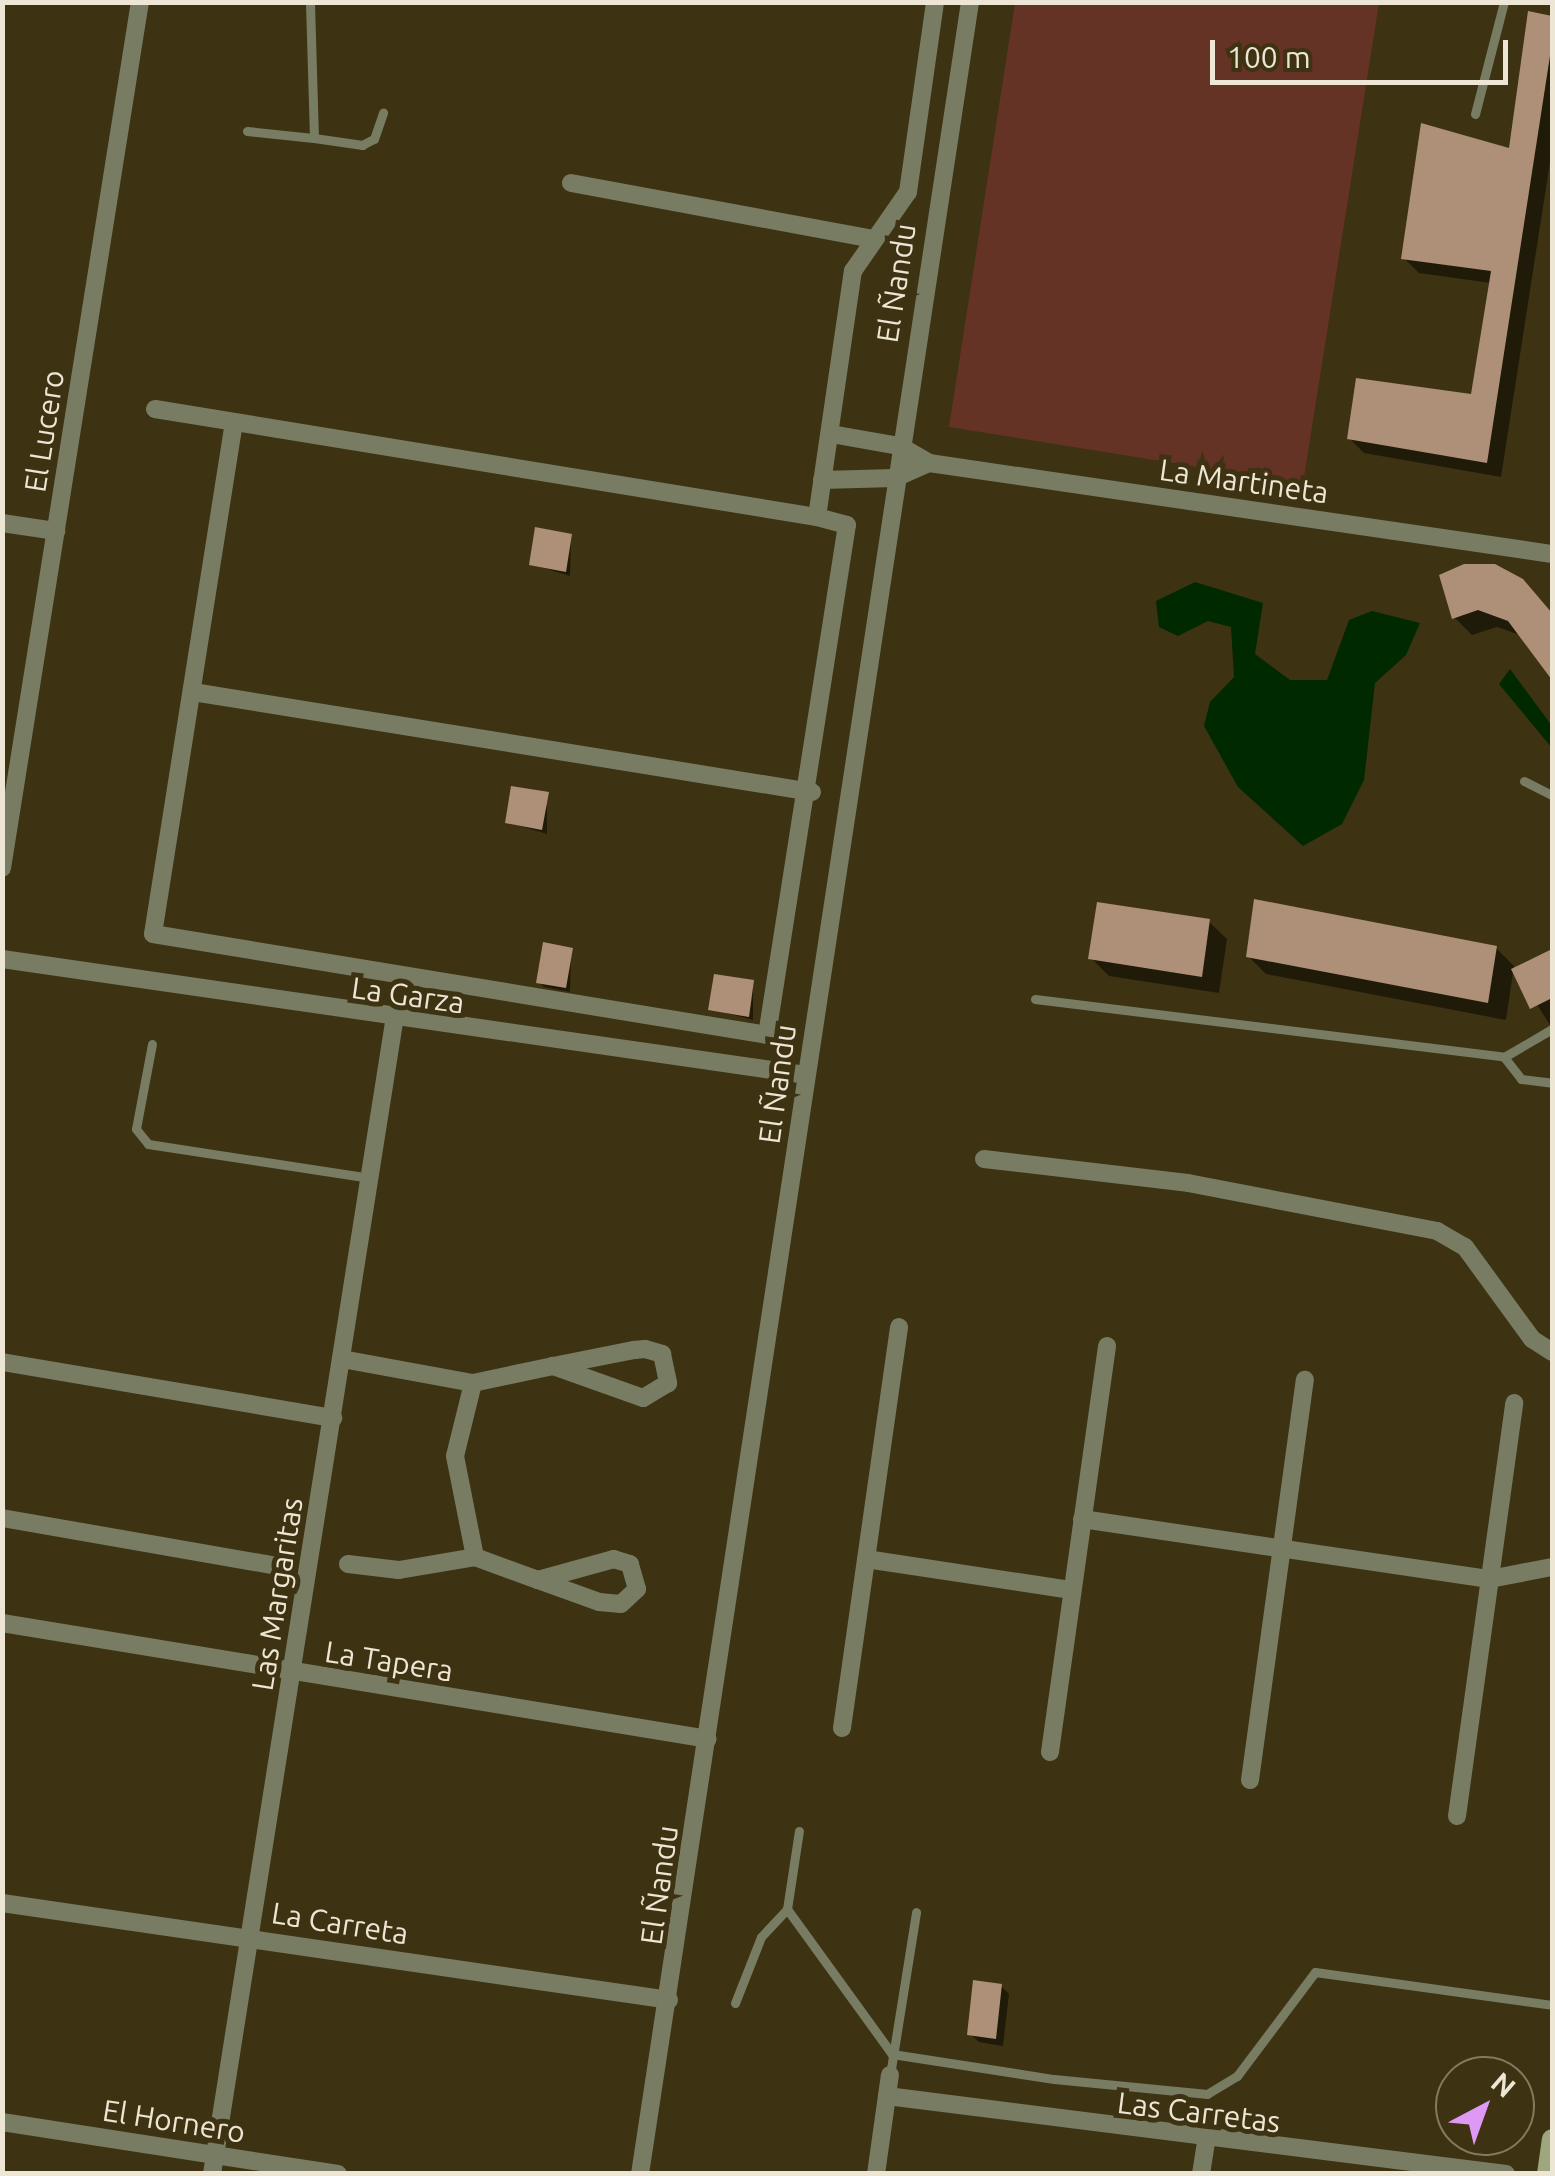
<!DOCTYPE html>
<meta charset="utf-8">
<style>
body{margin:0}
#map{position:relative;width:1555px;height:2176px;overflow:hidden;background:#3d3212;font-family:Ubuntu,sans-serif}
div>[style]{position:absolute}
.green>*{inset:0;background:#653325}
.water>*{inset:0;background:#002900}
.shadow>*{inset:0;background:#0007}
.building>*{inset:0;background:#ad9077}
.lane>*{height:9px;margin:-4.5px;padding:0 4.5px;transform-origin:4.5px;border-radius:4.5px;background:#777c63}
.street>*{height:18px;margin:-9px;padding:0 9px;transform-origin:9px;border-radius:9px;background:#777c63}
.secondary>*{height:20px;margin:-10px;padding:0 10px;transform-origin:10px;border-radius:10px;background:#9ea67d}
span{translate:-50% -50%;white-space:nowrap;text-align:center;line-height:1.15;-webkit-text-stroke:10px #3d3212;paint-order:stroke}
.street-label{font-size:30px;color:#ede6d4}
.frame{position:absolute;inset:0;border:5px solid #ede6d4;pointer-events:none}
.north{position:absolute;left:1435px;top:2056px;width:100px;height:100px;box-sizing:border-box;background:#3d3212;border:2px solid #837a60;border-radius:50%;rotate:41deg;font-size:28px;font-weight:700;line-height:40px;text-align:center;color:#ede6d4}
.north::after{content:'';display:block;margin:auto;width:35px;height:45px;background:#dd99f4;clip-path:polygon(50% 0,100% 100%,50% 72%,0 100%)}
.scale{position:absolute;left:1210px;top:40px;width:298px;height:45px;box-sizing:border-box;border:5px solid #ede6d4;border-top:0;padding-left:12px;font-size:30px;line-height:35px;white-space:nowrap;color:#ede6d4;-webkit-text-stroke:8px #3d3212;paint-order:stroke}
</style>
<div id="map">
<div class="green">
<div style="clip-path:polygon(1015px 3px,1379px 3px,1303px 484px,949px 427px)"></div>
</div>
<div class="water">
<div style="clip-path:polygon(1195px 582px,1263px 603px,1255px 654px,1290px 680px,1327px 680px,1349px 620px,1372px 611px,1420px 623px,1406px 655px,1375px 683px,1364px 780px,1342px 824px,1303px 846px,1238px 787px,1204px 726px,1210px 702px,1234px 677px,1231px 627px,1208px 621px,1178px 636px,1159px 627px,1156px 601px)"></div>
<div style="clip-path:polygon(1510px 669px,1552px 726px,1552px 748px,1499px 684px)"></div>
</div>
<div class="shadow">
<div style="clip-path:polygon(1530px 14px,1552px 18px,1552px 149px,1501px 477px,1364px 453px,1349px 438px,1473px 397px,1491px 283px,1419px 273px,1404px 258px,1511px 151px)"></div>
<div style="clip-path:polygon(571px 536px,570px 576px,531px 564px)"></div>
<div style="clip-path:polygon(1442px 577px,1541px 600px,1552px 614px,1552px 676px,1523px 636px,1497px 627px,1472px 635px,1454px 617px)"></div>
<div style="clip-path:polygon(547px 795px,547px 834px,507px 822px)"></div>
<div style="clip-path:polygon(1209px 922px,1227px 939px,1219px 993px,1109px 976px,1091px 958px)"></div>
<div style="clip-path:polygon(1496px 948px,1514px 966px,1506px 1020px,1266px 974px,1248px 956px)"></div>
<div style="clip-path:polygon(571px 950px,570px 992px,544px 987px,539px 982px)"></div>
<div style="clip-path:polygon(1552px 952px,1552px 1024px,1550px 1025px,1515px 970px)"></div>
<div style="clip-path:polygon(753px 983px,753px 1020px,711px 1009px)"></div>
<div style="clip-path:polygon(1001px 1986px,1009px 1994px,1003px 2046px,979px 2042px,970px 2034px)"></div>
</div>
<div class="building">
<div style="clip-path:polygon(1528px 11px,1552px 16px,1552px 43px,1487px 463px,1347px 439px,1356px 378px,1471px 394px,1491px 271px,1401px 259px,1421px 123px,1509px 148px)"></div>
<div style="clip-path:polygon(535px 527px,572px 534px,566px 572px,529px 565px)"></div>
<div style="clip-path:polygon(1464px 564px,1495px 564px,1523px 579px,1552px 613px,1552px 680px,1508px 621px,1478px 610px,1452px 619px,1439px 575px)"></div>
<div style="clip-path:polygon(511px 786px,549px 792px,542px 830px,505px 823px)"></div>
<div style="clip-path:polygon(1254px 899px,1497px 946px,1488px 1003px,1246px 957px)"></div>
<div style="clip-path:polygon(1097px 902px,1210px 919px,1202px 977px,1088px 959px)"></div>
<div style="clip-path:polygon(543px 942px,573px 948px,566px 988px,536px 983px)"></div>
<div style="clip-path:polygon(1552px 949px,1552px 998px,1530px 1009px,1511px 969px)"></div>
<div style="clip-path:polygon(714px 974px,754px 980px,749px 1017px,708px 1010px)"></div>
<div style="clip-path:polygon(973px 1980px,1002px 1984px,996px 2039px,967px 2035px)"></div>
</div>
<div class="lane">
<div style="left:1475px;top:114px;width:116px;rotate:-75.5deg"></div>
<div style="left:247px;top:131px;width:67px;rotate:6deg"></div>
<div style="left:314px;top:138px;width:136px;rotate:-91.7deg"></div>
<div style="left:314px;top:138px;width:49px;rotate:8.3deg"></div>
<div style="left:362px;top:145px;width:13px;rotate:-27deg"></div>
<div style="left:374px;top:139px;width:28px;rotate:-71deg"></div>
<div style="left:1524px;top:781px;width:31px;rotate:27deg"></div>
<div style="left:1035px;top:999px;width:473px;rotate:7deg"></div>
<div style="left:1552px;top:1029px;width:56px;rotate:149.7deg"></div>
<div style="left:1504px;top:1057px;width:28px;rotate:52deg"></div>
<div style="left:1521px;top:1079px;width:31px;rotate:7deg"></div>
<div style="left:152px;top:1044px;width:86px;rotate:100.7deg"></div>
<div style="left:136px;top:1129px;width:19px;rotate:51deg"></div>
<div style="left:148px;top:1144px;width:225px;rotate:8.7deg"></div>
<div style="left:787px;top:1909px;width:179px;rotate:54.1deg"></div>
<div style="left:892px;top:2054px;width:164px;rotate:8.8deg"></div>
<div style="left:1054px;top:2079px;width:154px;rotate:5.6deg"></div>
<div style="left:1207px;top:2094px;width:35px;rotate:-31deg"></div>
<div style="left:1237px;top:2076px;width:130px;rotate:-53.1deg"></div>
<div style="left:1315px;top:1972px;width:239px;rotate:7.9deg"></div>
<div style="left:735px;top:2003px;width:71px;rotate:-68.5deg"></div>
<div style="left:761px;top:1937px;width:38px;rotate:-47deg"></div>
<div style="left:787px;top:1909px;width:79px;rotate:-81.3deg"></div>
<div style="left:890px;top:2075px;width:165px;rotate:-80.9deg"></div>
</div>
<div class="street">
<div style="left:571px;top:183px;width:308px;rotate:10.5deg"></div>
<div style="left:155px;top:409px;width:671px;rotate:9.27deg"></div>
<div style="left:234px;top:422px;width:518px;rotate:98.99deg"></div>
<div style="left:153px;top:934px;width:622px;rotate:9.34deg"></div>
<div style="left:767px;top:1035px;width:516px;rotate:-81.09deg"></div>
<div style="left:847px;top:525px;width:31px;rotate:-165deg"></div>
<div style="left:817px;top:517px;width:249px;rotate:-81.7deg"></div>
<div style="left:853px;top:271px;width:96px;rotate:-55.2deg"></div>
<div style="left:908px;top:192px;width:192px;rotate:-81.9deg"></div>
<div style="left:831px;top:434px;width:70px;rotate:9.9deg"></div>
<div style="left:900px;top:446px;width:34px;rotate:30deg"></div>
<div style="left:929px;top:463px;width:630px;rotate:8.31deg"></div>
<div style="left:822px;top:480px;width:73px;rotate:-1.6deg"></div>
<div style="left:895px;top:478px;width:37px;rotate:-24deg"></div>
<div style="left:2px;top:523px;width:55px;rotate:8.4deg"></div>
<div style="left:193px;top:692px;width:627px;rotate:9.18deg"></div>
<div style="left:2px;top:868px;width:877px;rotate:-80.95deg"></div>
<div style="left:2px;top:959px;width:812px;rotate:8.21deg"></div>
<div style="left:984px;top:1159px;width:205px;rotate:6.7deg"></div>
<div style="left:1188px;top:1183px;width:254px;rotate:10.9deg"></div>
<div style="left:1437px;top:1231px;width:32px;rotate:30deg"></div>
<div style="left:1465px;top:1247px;width:114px;rotate:53.9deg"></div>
<div style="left:1532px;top:1339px;width:24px;rotate:33deg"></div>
<div style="left:342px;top:1359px;width:133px;rotate:10.4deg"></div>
<div style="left:473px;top:1383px;width:82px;rotate:-12deg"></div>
<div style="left:553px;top:1366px;width:83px;rotate:-11.2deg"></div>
<div style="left:634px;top:1350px;width:11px;rotate:-5deg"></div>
<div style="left:645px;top:1349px;width:18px;rotate:16deg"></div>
<div style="left:662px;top:1354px;width:30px;rotate:78deg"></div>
<div style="left:668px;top:1383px;width:29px;rotate:149deg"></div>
<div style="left:643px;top:1398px;width:96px;rotate:-160.4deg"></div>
<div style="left:2px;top:1362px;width:336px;rotate:9.6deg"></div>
<div style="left:2px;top:1518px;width:280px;rotate:9.9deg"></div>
<div style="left:1082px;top:1519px;width:412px;rotate:8.4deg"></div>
<div style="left:1490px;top:1579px;width:63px;rotate:-11deg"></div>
<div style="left:475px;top:1557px;width:67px;rotate:20.1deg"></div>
<div style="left:538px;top:1580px;width:65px;rotate:19.8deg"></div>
<div style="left:599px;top:1602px;width:22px;rotate:5deg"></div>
<div style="left:621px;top:1604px;width:22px;rotate:-43deg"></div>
<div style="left:637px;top:1589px;width:26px;rotate:-106deg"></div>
<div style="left:630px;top:1564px;width:17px;rotate:-163deg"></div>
<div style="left:614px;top:1559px;width:79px;rotate:164.6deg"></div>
<div style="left:866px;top:1559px;width:208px;rotate:8.6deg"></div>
<div style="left:348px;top:1564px;width:51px;rotate:6.7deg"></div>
<div style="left:399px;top:1570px;width:77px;rotate:-9.7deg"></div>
<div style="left:475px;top:1557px;width:103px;rotate:-101.2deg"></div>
<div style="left:455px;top:1456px;width:75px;rotate:-76.1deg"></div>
<div style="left:2px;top:1623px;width:715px;rotate:9.33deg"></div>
<div style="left:842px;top:1728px;width:405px;rotate:-81.9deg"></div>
<div style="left:1050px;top:1752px;width:410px;rotate:-82deg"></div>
<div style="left:1250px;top:1780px;width:404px;rotate:-82.2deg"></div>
<div style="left:1457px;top:1816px;width:417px;rotate:-82.1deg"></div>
<div style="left:2px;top:1903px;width:674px;rotate:8.27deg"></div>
<div style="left:887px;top:2096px;width:624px;rotate:7.18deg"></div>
<div style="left:2px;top:2122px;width:340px;rotate:8.8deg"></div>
<div style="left:212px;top:2174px;width:1166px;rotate:-81.02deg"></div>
<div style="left:640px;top:2174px;width:2197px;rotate:-81.36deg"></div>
<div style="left:876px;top:2174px;width:100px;rotate:-82deg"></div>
<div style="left:1201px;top:2174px;width:31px;rotate:-81deg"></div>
</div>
<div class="secondary">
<div style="left:1547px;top:2174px;width:35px;rotate:-82deg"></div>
</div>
<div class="street-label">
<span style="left:896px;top:283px;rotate:-81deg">El Ñandu</span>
<span style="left:44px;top:431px;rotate:-81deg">El Lucero</span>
<span style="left:1244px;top:481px;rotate:8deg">La Martineta</span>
<span style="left:408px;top:995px;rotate:8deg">La Garza</span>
<span style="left:777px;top:1084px;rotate:-82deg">El Ñandu</span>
<span style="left:277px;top:1594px;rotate:-81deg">Las Margaritas</span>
<span style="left:389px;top:1661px;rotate:9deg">La Tapera</span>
<span style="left:659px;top:1885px;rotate:-82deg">El Ñandu</span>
<span style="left:340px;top:1923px;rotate:9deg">La Carreta</span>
<span style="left:1199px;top:2112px;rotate:7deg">Las Carretas</span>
<span style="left:174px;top:2121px;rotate:9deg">El Hornero</span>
</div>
<div class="frame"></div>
<div class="north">N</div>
<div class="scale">100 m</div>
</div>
